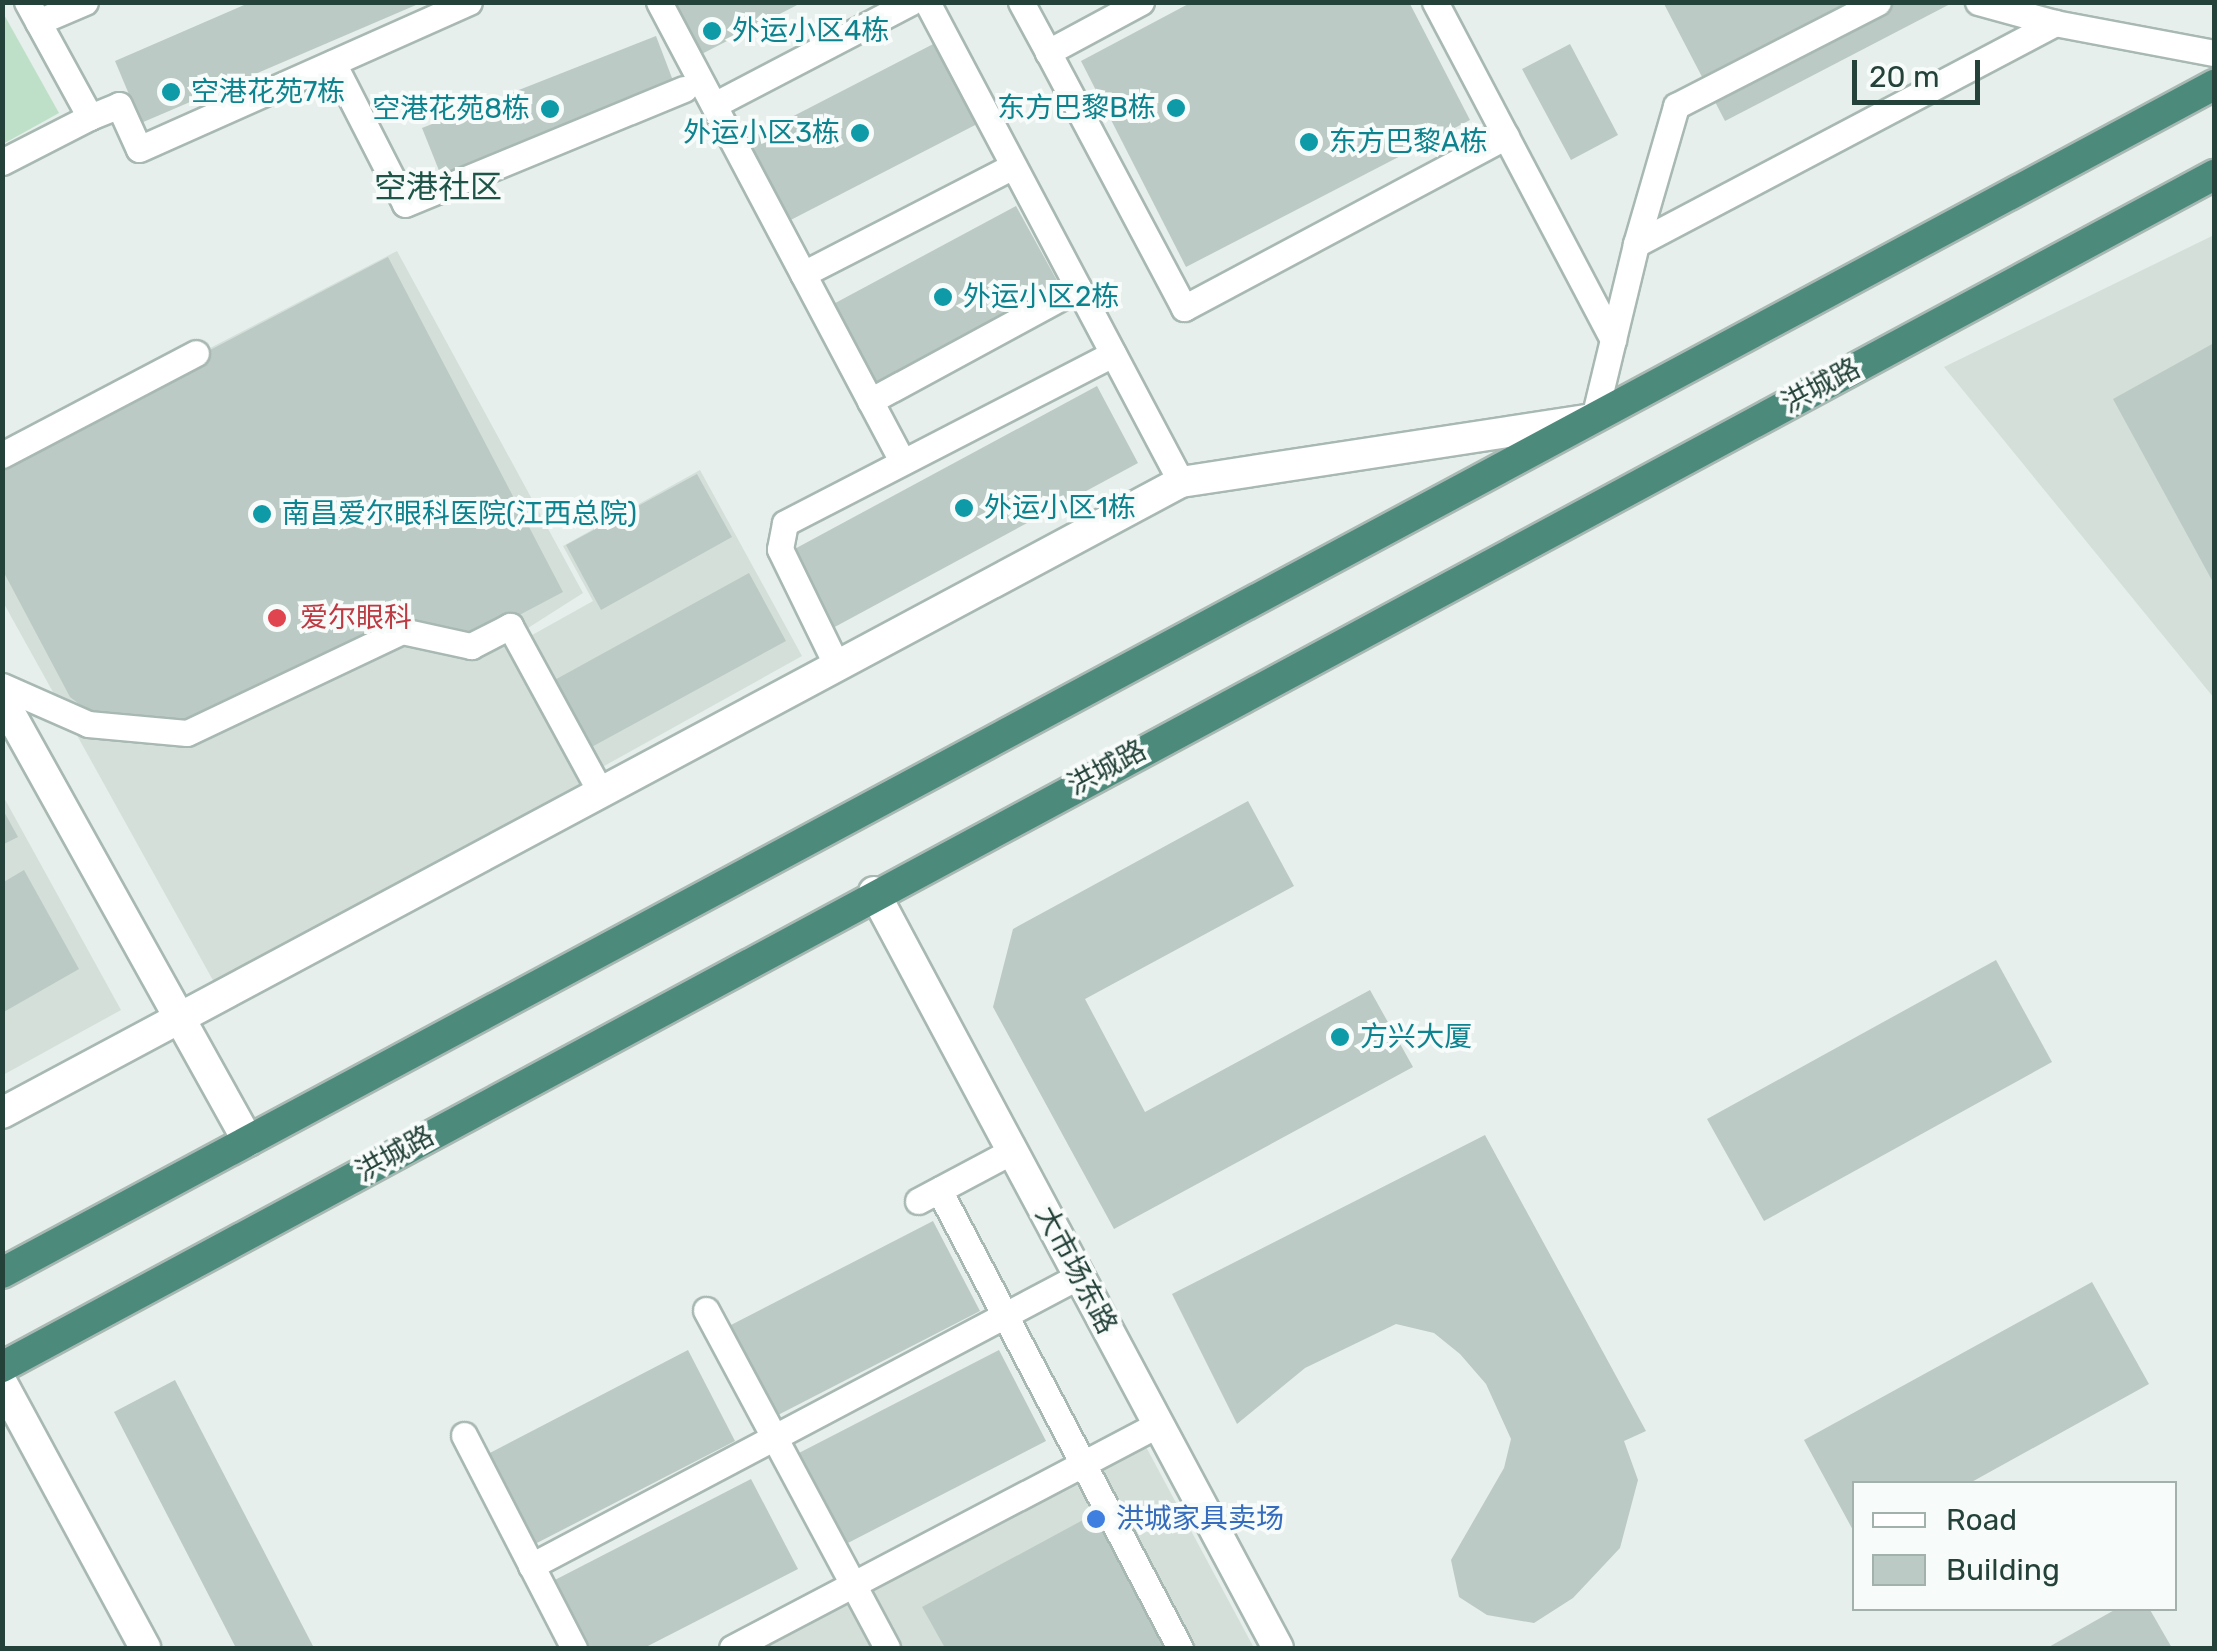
<!DOCTYPE html>
<meta charset="utf-8">
<style>
body{margin:0}
#map{position:relative;width:2217px;height:1651px;overflow:hidden;background:#e6efeb;font-family:Rubik,"Noto Sans SC",sans-serif}
div>[style]{position:absolute}
.built>*{inset:0;background:#d4dfda}
.green>*{inset:0;background:#bfe0c8}
.building>*{inset:0;background:#bbcac4}
.roads{filter:drop-shadow(2px 0 #a8b8b2) drop-shadow(-2px 0 #a8b8b2) drop-shadow(0 2px #a8b8b2) drop-shadow(0 -2px #a8b8b2)}
.service>*{height:25px;margin:-12.5px;padding:0 12.5px;transform-origin:12.5px;border-radius:12.5px;background:#fff}
.minor>*{height:30px;margin:-15px;padding:0 15px;transform-origin:15px;border-radius:15px;background:#fff}
.tertiary>*{height:30px;margin:-15px;padding:0 15px;transform-origin:15px;border-radius:15px;background:#fff}
.secondary>*{height:30px;margin:-15px;padding:0 15px;transform-origin:15px;border-radius:15px;background:#fff}
.trunk>*{height:30px;margin:-15px;padding:0 15px;transform-origin:15px;border-radius:15px;background:#4c8a7c}
.dots>*{width:28px;height:28px;translate:-50% -50%;box-sizing:border-box;border:5px solid #f7fbf9;border-radius:50%}
span{translate:-50% -50%;white-space:nowrap;text-align:center;line-height:1.15;-webkit-text-stroke:8px #f7fbf9;paint-order:stroke}
.culture-label{font-size:28px;color:#0d838f}
.left{translate:0 -50%;text-align:left}
.right{translate:-100% -50%;text-align:right}
.street-label{font-size:28px;color:#24423a}
.health-label{font-size:28px;color:#be3a42}
.shop-label{font-size:28px;color:#366cbe}
.quarter-label{font-size:32px;color:#1f5548}
.frame{position:absolute;inset:0;border:5px solid #24423a;pointer-events:none}
.legend{position:absolute;left:1852px;top:1481px;width:325px;height:130px;box-sizing:border-box;background:#f7fbf9;border:2px solid #a3b1ad;margin:0;padding:12px 18px;list-style:none;font-size:30px;color:#24423a}
.legend li{display:flex;align-items:center;gap:20px;height:50px}
.legend b{width:50px;border:2px solid #a3b1ad}
.scale{position:absolute;left:1852px;top:60px;width:128px;height:45px;box-sizing:border-box;border:5px solid #24423a;border-top:0;padding-left:12px;font-size:30px;line-height:35px;white-space:nowrap;color:#24423a;-webkit-text-stroke:8px #f7fbf9;paint-order:stroke}
</style>
<div id="map">
<div class="built">
<div style="clip-path:polygon(2214px 235px,2214px 698px,1944px 367px)"></div>
<div style="clip-path:polygon(397px 251px,583px 593px,517px 635px,603px 784px,215px 984px,3px 602px,2px 456px)"></div>
<div style="clip-path:polygon(700px 470px,802px 656px,597px 770px,525px 639px,593px 601px,563px 546px)"></div>
<div style="clip-path:polygon(2px 794px,121px 1010px,3px 1075px,2px 1075px)"></div>
<div style="clip-path:polygon(1145px 1445px,1254px 1648px,900px 1648px,870px 1593px)"></div>
<div style="clip-path:polygon(850px 1597px,877px 1648px,754px 1648px)"></div>
</div>
<div class="green">
<div style="clip-path:polygon(2px 11px,59px 113px,3px 144px,2px 144px)"></div>
</div>
<div class="building">
<div style="clip-path:polygon(251px 2px,423px 2px,141px 123px,115px 61px)"></div>
<div style="clip-path:polygon(663px 2px,803px 2px,692px 59px)"></div>
<div style="clip-path:polygon(1192px 2px,1409px 2px,1470px 120px,1186px 267px,1081px 61px)"></div>
<div style="clip-path:polygon(1663px 2px,1954px 2px,1725px 121px)"></div>
<div style="clip-path:polygon(656px 36px,677px 91px,444px 183px,422px 128px)"></div>
<div style="clip-path:polygon(941px 40px,983px 121px,779px 226px,737px 145px)"></div>
<div style="clip-path:polygon(1570px 44px,1618px 135px,1571px 160px,1522px 69px)"></div>
<div style="clip-path:polygon(1016px 206px,1060px 286px,870px 389px,826px 308px)"></div>
<div style="clip-path:polygon(388px 257px,563px 592px,468px 642px,402px 626px,179px 728px,100px 720px,70px 697px,2px 569px,2px 459px)"></div>
<div style="clip-path:polygon(2214px 343px,2214px 584px,2113px 399px)"></div>
<div style="clip-path:polygon(1097px 386px,1138px 463px,831px 629px,789px 552px)"></div>
<div style="clip-path:polygon(697px 474px,732px 537px,601px 610px,566px 545px)"></div>
<div style="clip-path:polygon(749px 573px,786px 641px,588px 749px,551px 682px)"></div>
<div style="clip-path:polygon(1248px 801px,1294px 886px,1085px 999px,1145px 1112px,1370px 990px,1413px 1067px,1114px 1229px,993px 1007px,1013px 929px)"></div>
<div style="clip-path:polygon(2px 808px,18px 837px,2px 845px)"></div>
<div style="clip-path:polygon(24px 870px,79px 969px,2px 1013px,2px 883px)"></div>
<div style="clip-path:polygon(1996px 960px,2052px 1062px,1764px 1221px,1707px 1119px)"></div>
<div style="clip-path:polygon(1485px 1135px,1646px 1431px,1624px 1441px,1638px 1480px,1620px 1548px,1573px 1598px,1534px 1623px,1487px 1615px,1459px 1597px,1451px 1560px,1504px 1468px,1511px 1439px,1486px 1384px,1460px 1354px,1434px 1333px,1396px 1324px,1305px 1368px,1237px 1424px,1172px 1294px)"></div>
<div style="clip-path:polygon(933px 1221px,980px 1311px,778px 1415px,731px 1325px)"></div>
<div style="clip-path:polygon(2092px 1282px,2149px 1384px,1968px 1484px,1854px 1484px,1854px 1532px,1804px 1440px)"></div>
<div style="clip-path:polygon(688px 1350px,735px 1441px,533px 1545px,486px 1455px)"></div>
<div style="clip-path:polygon(999px 1350px,1046px 1441px,844px 1545px,797px 1454px)"></div>
<div style="clip-path:polygon(175px 1380px,314px 1648px,236px 1648px,114px 1412px)"></div>
<div style="clip-path:polygon(751px 1479px,798px 1569px,644px 1648px,582px 1648px,549px 1583px)"></div>
<div style="clip-path:polygon(1094px 1514px,1167px 1648px,945px 1648px,922px 1607px)"></div>
<div style="clip-path:polygon(2118px 1608px,2149px 1608px,2172px 1648px,2047px 1648px)"></div>
</div>
<div class="roads">
<div class="service">
<div style="left:659px;top:2px;width:519px;rotate:62.1deg"></div>
<div style="left:927px;top:2px;width:543px;rotate:62.11deg"></div>
<div style="left:1021px;top:2px;width:57px;rotate:61.6deg"></div>
<div style="left:1141px;top:2px;width:106px;rotate:151.7deg"></div>
<div style="left:1048px;top:52px;width:290px;rotate:62deg"></div>
<div style="left:1184px;top:308px;width:365px;rotate:-28.1deg"></div>
<div style="left:1435px;top:2px;width:382px;rotate:62.2deg"></div>
<div style="left:1978px;top:2px;width:80px;rotate:15.3deg"></div>
<div style="left:38px;top:22px;width:51px;rotate:-23.1deg"></div>
<div style="left:333px;top:63px;width:158px;rotate:62.9deg"></div>
<div style="left:405px;top:204px;width:302px;rotate:-22.4deg"></div>
<div style="left:714px;top:105px;width:222px;rotate:-27.6deg"></div>
<div style="left:90px;top:117px;width:31px;rotate:-22deg"></div>
<div style="left:119px;top:105px;width:48px;rotate:65.6deg"></div>
<div style="left:139px;top:149px;width:361px;rotate:-24deg"></div>
<div style="left:2px;top:162px;width:99px;rotate:-27.1deg"></div>
<div style="left:90px;top:117px;width:131px;rotate:-118.7deg"></div>
<div style="left:1636px;top:244px;width:144px;rotate:-73.8deg"></div>
<div style="left:1676px;top:106px;width:227px;rotate:-27.2deg"></div>
<div style="left:803px;top:274px;width:236px;rotate:-27.2deg"></div>
<div style="left:870px;top:401px;width:237px;rotate:-28.5deg"></div>
<div style="left:1594px;top:418px;width:179px;rotate:-76.4deg"></div>
<div style="left:1636px;top:244px;width:474px;rotate:-27.8deg"></div>
<div style="left:2055px;top:23px;width:162px;rotate:10.7deg"></div>
<div style="left:2px;top:455px;width:219px;rotate:-27.7deg"></div>
<div style="left:837px;top:666px;width:130px;rotate:-116deg"></div>
<div style="left:780px;top:549px;width:26px;rotate:-79deg"></div>
<div style="left:785px;top:523px;width:369px;rotate:-27.3deg"></div>
<div style="left:2px;top:686px;width:94px;rotate:23.8deg"></div>
<div style="left:88px;top:724px;width:99px;rotate:5.2deg"></div>
<div style="left:187px;top:733px;width:238px;rotate:-25.4deg"></div>
<div style="left:402px;top:631px;width:71px;rotate:12.3deg"></div>
<div style="left:471px;top:646px;width:44px;rotate:-27.1deg"></div>
<div style="left:510px;top:626px;width:190px;rotate:61.4deg"></div>
<div style="left:939px;top:1190px;width:518px;rotate:62.25deg"></div>
<div style="left:918px;top:1201px;width:106px;rotate:-28deg"></div>
<div style="left:706px;top:1310px;width:383px;rotate:61.8deg"></div>
<div style="left:464px;top:1435px;width:240px;rotate:62.7deg"></div>
<div style="left:531px;top:1566px;width:620px;rotate:-27.89deg"></div>
<div style="left:732px;top:1648px;width:481px;rotate:-27.7deg"></div>
</div>
<div class="minor">
<div style="left:2px;top:699px;width:506px;rotate:60.9deg"></div>
</div>
<div class="tertiary">
<div style="left:874px;top:892px;width:857px;rotate:61.88deg"></div>
<div style="left:2px;top:1383px;width:301px;rotate:61.6deg"></div>
</div>
<div class="secondary">
<div style="left:2px;top:1113px;width:1337px;rotate:-28.16deg"></div>
<div style="left:1181px;top:482px;width:411px;rotate:-8.7deg"></div>
</div>
<div class="trunk">
<div style="left:2px;top:1273px;width:2511px;rotate:-28.24deg"></div>
<div style="left:2px;top:1367px;width:2513px;rotate:-28.32deg"></div>
</div>
</div>
<div class="dots">
<div style="left:712px;top:31px;background:#0f9aa8"></div>
<div style="left:171px;top:92px;background:#0f9aa8"></div>
<div style="left:1176px;top:108px;background:#0f9aa8"></div>
<div style="left:550px;top:109px;background:#0f9aa8"></div>
<div style="left:860px;top:133px;background:#0f9aa8"></div>
<div style="left:1309px;top:142px;background:#0f9aa8"></div>
<div style="left:943px;top:297px;background:#0f9aa8"></div>
<div style="left:964px;top:508px;background:#0f9aa8"></div>
<div style="left:262px;top:514px;background:#0f9aa8"></div>
<div style="left:277px;top:618px;background:#e0444e"></div>
<div style="left:1340px;top:1037px;background:#0f9aa8"></div>
<div style="left:1096px;top:1519px;background:#3f7fe0"></div>
</div>
<div class="culture-label">
<span class="left" style="left:732px;top:31px">外运小区4栋</span>
<span class="left" style="left:191px;top:92px">空港花苑7栋</span>
<span class="right" style="left:1156px;top:108px">东方巴黎B栋</span>
<span class="right" style="left:530px;top:109px">空港花苑8栋</span>
<span class="right" style="left:840px;top:133px">外运小区3栋</span>
<span class="left" style="left:1329px;top:142px">东方巴黎A栋</span>
<span class="left" style="left:963px;top:297px">外运小区2栋</span>
<span class="left" style="left:984px;top:508px">外运小区1栋</span>
<span class="left" style="left:282px;top:514px">南昌爱尔眼科医院(江西总院)</span>
<span class="left" style="left:1360px;top:1037px">方兴大厦</span>
</div>
<div class="street-label">
<span style="left:1821px;top:386px;rotate:-28deg">洪城路</span>
<span style="left:1107px;top:768px;rotate:-28deg">洪城路</span>
<span style="left:395px;top:1154px;rotate:-29deg">洪城路</span>
<span style="left:1076px;top:1270px;rotate:62deg">大市场东路</span>
</div>
<div class="health-label">
<span class="left" style="left:300px;top:618px">爱尔眼科</span>
</div>
<div class="shop-label">
<span class="left" style="left:1116px;top:1519px">洪城家具卖场</span>
</div>
<div class="quarter-label">
<span style="left:438px;top:187px">空港社区</span>
</div>
<div class="frame"></div>
<ul class="legend">
<li><b style="height:12px;background:#fff"></b>Road</li>
<li><b style="height:28px;background:#bbcac4"></b>Building</li>
</ul>
<div class="scale">20 m</div>
</div>
